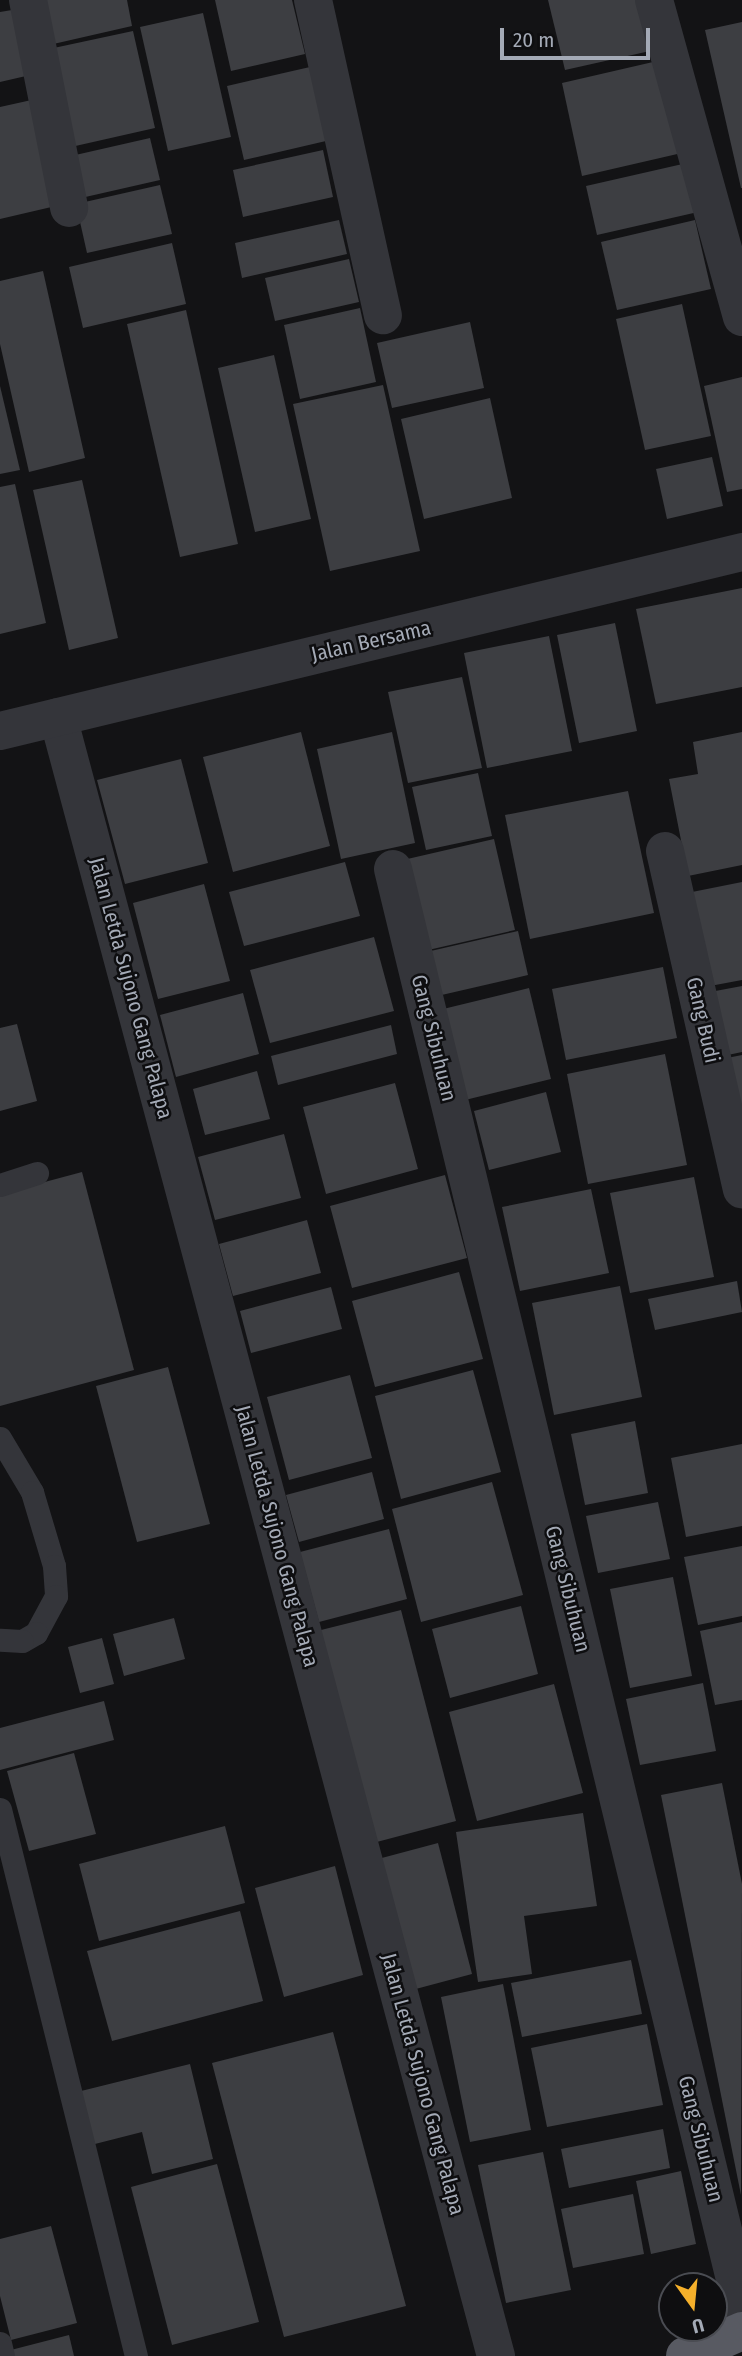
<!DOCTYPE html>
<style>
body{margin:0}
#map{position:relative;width:742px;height:2356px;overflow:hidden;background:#131315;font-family:"Fira Sans Condensed",sans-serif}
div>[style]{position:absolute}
.building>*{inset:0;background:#3d3e42}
.service>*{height:23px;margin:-11.5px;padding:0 11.5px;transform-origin:11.5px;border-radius:11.5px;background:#34353a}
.minor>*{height:38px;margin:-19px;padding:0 19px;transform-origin:19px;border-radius:19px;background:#34353a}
.trunk>*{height:38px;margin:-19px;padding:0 19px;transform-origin:19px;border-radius:19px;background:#585a62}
span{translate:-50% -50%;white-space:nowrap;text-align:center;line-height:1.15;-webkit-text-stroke:5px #0e0e10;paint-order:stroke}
.street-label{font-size:21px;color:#a4aab6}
.north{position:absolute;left:658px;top:2272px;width:70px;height:70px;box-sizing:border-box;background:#0e0e10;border:2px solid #4a4c52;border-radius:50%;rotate:165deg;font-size:19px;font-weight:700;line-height:28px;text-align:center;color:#a4aab6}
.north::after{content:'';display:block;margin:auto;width:24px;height:32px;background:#f5b02b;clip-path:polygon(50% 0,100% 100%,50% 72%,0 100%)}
.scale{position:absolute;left:500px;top:28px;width:150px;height:32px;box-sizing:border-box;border:4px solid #a4aab6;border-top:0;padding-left:9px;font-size:21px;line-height:24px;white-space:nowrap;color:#a4aab6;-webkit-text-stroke:5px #0e0e10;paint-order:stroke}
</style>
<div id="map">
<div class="building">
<div style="clip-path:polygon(39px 0,127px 0,132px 26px,49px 45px)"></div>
<div style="clip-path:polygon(215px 0,292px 0,305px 54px,231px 71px)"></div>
<div style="clip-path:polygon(548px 0,638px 0,650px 51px,565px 70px)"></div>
<div style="clip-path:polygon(12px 10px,26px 76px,0 82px,0 12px)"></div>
<div style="clip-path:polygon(203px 13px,231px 137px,168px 151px,140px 27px)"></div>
<div style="clip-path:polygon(742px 22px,742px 188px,741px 188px,705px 30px)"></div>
<div style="clip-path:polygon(133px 31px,155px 128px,71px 147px,49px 49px)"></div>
<div style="clip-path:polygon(666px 59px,686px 152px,582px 176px,562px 83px)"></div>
<div style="clip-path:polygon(310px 67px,326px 141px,244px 160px,227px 86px)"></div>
<div style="clip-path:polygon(36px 99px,60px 205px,0 219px,0 107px)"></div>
<div style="clip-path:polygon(150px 138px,160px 180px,81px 198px,71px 156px)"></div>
<div style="clip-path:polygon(323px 150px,333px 197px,243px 217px,233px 170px)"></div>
<div style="clip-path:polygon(687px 163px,698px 212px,597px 235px,586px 186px)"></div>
<div style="clip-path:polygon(160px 185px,172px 234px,87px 253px,76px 204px)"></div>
<div style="clip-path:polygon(339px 220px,347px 254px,242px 278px,235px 243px)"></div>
<div style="clip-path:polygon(695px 220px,711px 289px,617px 310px,601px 242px)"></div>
<div style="clip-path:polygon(172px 243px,186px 304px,83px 328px,69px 267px)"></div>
<div style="clip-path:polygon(349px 259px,359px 302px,275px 321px,265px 278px)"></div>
<div style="clip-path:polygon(43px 271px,85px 458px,29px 472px,0 344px,0 281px)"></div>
<div style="clip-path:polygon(682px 304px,711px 436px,645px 450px,616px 319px)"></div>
<div style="clip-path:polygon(360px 308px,376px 382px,300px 399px,284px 325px)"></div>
<div style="clip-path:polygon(186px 310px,238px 544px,180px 557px,127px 324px)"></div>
<div style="clip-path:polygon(470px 322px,484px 388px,392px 408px,377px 343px)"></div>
<div style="clip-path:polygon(274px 355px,311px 519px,255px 532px,218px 368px)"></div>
<div style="clip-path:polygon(742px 377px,742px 489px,727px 492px,704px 386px)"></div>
<div style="clip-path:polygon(383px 385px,420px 551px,330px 571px,293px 404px)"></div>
<div style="clip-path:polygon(0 386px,20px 470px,0 474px)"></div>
<div style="clip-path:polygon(490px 398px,512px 498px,424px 519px,401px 419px)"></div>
<div style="clip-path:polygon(712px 457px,723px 506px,667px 519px,656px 469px)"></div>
<div style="clip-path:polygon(82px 480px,118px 638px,69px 650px,33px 490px)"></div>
<div style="clip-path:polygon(15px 484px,46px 623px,0 634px,0 487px)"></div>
<div style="clip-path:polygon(742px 588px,742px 687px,656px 704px,636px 609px)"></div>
<div style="clip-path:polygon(615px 623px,637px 731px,579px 743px,557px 635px)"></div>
<div style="clip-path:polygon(549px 636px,572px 751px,487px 768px,464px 653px)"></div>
<div style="clip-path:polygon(462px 677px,482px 768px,408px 783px,388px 692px)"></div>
<div style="clip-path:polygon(301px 732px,330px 846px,233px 872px,203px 757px)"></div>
<div style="clip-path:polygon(392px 732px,415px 843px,341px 859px,317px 749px)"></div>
<div style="clip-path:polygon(742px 732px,742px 865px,688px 876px,669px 779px,698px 774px,693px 742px)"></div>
<div style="clip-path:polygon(181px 759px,208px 863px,125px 884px,97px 780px)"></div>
<div style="clip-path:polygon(478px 773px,492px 836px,426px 850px,412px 787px)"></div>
<div style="clip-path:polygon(628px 791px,654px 913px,530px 939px,505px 815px)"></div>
<div style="clip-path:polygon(494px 839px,515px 930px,424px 951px,403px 860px)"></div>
<div style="clip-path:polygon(345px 862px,360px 916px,244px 946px,229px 892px)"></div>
<div style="clip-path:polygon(742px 882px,742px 980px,710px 986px,692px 892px)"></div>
<div style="clip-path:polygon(204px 884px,230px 981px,158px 999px,133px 903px)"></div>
<div style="clip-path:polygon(518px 931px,528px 975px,433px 997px,422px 953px)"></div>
<div style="clip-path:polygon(374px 937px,394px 1011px,270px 1043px,250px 970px)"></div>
<div style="clip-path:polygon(663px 967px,677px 1038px,566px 1060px,552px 989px)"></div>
<div style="clip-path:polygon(742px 986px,742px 1052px,723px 1056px,710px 992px)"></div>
<div style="clip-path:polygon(529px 988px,551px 1079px,461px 1101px,439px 1010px)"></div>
<div style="clip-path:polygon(243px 993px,259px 1054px,176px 1077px,160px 1015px)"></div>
<div style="clip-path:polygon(17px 1024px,37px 1101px,0 1111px,0 1028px)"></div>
<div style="clip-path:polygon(391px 1025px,397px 1054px,278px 1085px,271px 1056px)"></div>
<div style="clip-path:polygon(665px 1054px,687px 1165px,588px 1184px,567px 1074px)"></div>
<div style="clip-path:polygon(742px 1055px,742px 1110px,727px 1058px)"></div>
<div style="clip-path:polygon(257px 1071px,270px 1119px,205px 1135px,193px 1089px)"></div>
<div style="clip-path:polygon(395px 1083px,418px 1169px,326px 1194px,303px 1107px)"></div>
<div style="clip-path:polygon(546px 1092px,561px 1152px,489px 1170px,474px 1111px)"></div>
<div style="clip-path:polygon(284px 1134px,301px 1198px,215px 1220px,198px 1157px)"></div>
<div style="clip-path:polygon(82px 1172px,134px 1370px,0 1406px,0 1194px)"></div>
<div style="clip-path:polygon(445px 1175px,467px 1258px,352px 1288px,330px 1206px)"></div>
<div style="clip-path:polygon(694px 1177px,714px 1277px,630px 1293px,610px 1193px)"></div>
<div style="clip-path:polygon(591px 1189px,609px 1273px,520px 1291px,502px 1207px)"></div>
<div style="clip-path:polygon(307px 1220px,321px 1273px,233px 1296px,219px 1244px)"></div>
<div style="clip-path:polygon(459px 1272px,483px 1359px,375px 1387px,352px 1301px)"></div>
<div style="clip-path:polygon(737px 1281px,742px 1312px,655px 1330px,648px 1299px)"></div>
<div style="clip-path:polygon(620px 1286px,642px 1397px,554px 1415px,532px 1303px)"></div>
<div style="clip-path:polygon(331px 1287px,342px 1329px,251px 1353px,240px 1311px)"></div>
<div style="clip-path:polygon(168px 1367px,210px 1524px,137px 1542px,96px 1386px)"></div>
<div style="clip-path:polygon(473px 1370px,501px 1472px,401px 1499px,375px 1396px)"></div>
<div style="clip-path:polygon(350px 1375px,372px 1458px,289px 1480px,267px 1397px)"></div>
<div style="clip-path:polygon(635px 1421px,648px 1493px,585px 1505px,571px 1434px)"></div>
<div style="clip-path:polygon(742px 1444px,742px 1526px,686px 1537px,671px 1458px)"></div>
<div style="clip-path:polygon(372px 1472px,384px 1519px,299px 1542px,286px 1495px)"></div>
<div style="clip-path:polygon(492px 1482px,523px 1595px,421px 1622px,392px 1509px)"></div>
<div style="clip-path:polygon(658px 1502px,670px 1559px,598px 1573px,586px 1516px)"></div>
<div style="clip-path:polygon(389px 1529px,407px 1599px,319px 1622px,300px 1552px)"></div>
<div style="clip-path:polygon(742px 1546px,742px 1616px,698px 1625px,684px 1557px)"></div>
<div style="clip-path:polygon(673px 1577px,692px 1676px,630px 1688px,610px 1589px)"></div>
<div style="clip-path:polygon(521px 1606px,538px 1674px,450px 1698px,432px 1629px)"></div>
<div style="clip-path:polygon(401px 1610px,456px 1821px,373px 1843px,317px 1631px)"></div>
<div style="clip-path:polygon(174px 1618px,185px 1659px,124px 1676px,113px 1634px)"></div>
<div style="clip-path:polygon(742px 1622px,742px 1700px,715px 1705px,700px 1631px)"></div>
<div style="clip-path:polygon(102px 1638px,114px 1684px,80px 1693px,68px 1647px)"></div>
<div style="clip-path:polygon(703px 1683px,716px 1751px,640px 1765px,626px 1699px)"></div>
<div style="clip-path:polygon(554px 1684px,583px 1793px,477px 1821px,449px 1712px)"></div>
<div style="clip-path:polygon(104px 1701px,114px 1740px,0 1770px,0 1728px)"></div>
<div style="clip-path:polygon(74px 1753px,96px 1834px,29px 1851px,7px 1771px)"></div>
<div style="clip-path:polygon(722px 1783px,742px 1884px,741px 2195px,661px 1795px)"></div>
<div style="clip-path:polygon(583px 1813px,597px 1906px,524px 1916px,532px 1974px,478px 1982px,456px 1832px)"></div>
<div style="clip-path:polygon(225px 1826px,245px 1903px,99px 1941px,79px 1864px)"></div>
<div style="clip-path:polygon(438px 1843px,472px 1974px,412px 1990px,378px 1859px)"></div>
<div style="clip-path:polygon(335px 1866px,363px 1975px,284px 1997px,255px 1888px)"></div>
<div style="clip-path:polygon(240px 1911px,263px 2001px,112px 2041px,87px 1951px)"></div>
<div style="clip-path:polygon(631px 1960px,642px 2014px,522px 2037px,511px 1983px)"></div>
<div style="clip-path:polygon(503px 1984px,531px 2130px,470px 2142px,441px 1997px)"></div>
<div style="clip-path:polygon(647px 2024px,663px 2105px,547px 2127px,531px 2048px)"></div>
<div style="clip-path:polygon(333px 2032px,406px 2306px,284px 2337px,212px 2063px)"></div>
<div style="clip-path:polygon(190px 2064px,213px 2159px,152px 2174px,142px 2132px,91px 2145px,77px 2092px)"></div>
<div style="clip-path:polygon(663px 2129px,670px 2168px,569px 2188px,561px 2149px)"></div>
<div style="clip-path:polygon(543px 2152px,571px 2290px,506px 2303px,478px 2165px)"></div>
<div style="clip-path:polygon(217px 2164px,259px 2322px,172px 2345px,131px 2187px)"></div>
<div style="clip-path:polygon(681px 2171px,696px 2244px,651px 2254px,636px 2181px)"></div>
<div style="clip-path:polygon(633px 2194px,644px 2254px,573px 2268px,561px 2209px)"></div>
<div style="clip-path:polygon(51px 2226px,77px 2323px,11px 2340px,0 2296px,0 2239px)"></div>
<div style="clip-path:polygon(69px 2335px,74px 2356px,9px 2356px,7px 2351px)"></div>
</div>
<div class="service">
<div style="left:0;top:1185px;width:39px;rotate:-18deg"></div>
<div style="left:0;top:1438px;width:63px;rotate:59.3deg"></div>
<div style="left:32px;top:1492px;width:77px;rotate:73.4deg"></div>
<div style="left:54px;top:1566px;width:30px;rotate:86deg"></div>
<div style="left:56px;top:1596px;width:42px;rotate:118.4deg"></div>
<div style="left:36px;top:1633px;width:16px;rotate:150deg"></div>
<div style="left:22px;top:1641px;width:22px;rotate:-177deg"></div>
<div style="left:0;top:1809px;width:564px;rotate:76.04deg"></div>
<div style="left:0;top:2343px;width:13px;rotate:77deg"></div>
</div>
<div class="minor">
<div style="left:28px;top:0;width:212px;rotate:78.8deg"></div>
<div style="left:313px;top:0;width:323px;rotate:77.5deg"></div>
<div style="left:654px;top:0;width:329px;rotate:74.5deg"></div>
<div style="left:58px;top:717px;width:1697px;rotate:75.04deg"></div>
<div style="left:0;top:731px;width:763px;rotate:-13.56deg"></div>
<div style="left:665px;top:851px;width:347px;rotate:77.2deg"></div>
<div style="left:393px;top:869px;width:1481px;rotate:76.37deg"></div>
</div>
<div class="trunk">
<div style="left:685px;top:2356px;width:62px;rotate:-23.7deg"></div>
</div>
<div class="street-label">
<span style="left:371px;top:641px;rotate:-13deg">Jalan Bersama</span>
<span style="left:131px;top:988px;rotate:75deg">Jalan Letda Sujono Gang Palapa</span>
<span style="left:703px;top:1020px;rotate:77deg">Gang Budi</span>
<span style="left:434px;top:1038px;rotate:76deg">Gang Sibuhuan</span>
<span style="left:277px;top:1536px;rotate:75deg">Jalan Letda Sujono Gang Palapa</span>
<span style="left:568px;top:1589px;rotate:76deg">Gang Sibuhuan</span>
<span style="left:423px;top:2084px;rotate:75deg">Jalan Letda Sujono Gang Palapa</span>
<span style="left:701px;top:2139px;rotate:76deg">Gang Sibuhuan</span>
</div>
<div class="north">U</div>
<div class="scale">20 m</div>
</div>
